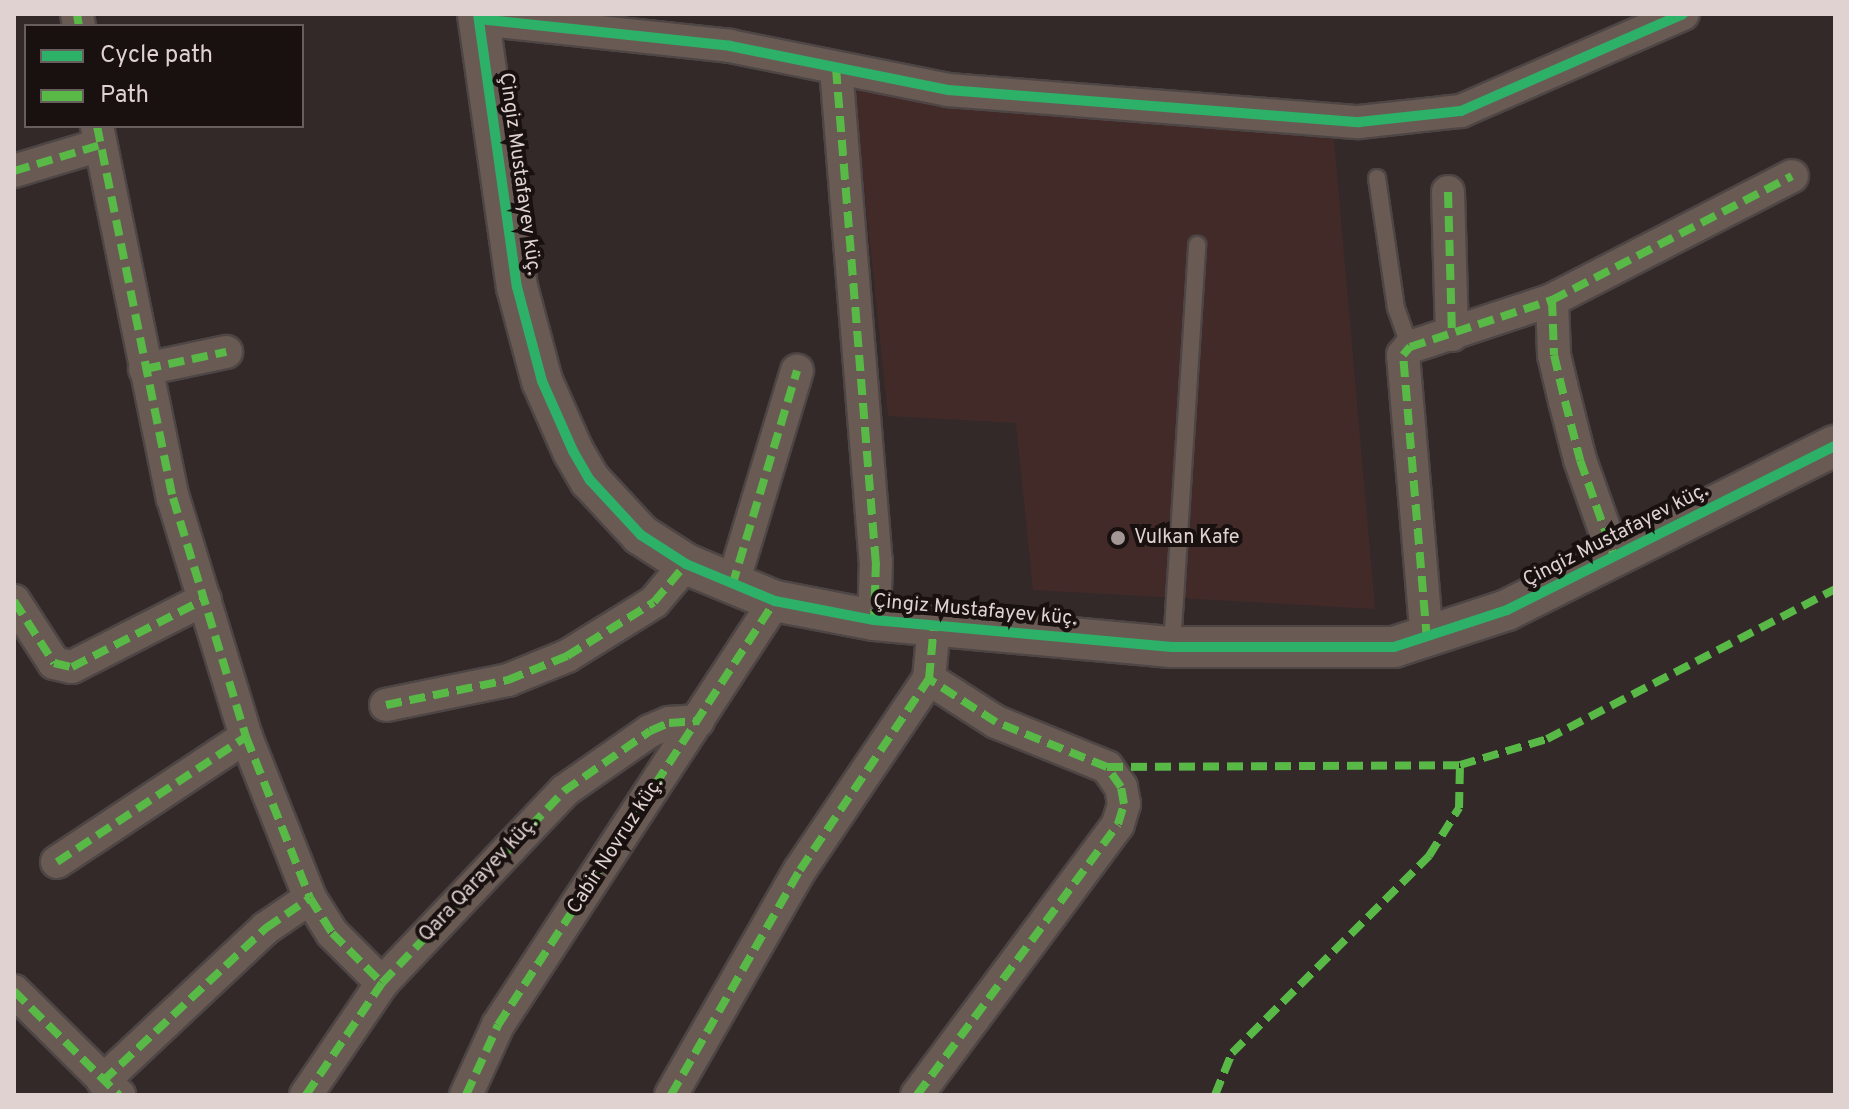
<!DOCTYPE html>
<meta charset="utf-8">
<style>
body{margin:0}
#map{position:relative;width:1849px;height:1109px;overflow:hidden;background:#332929;font-family:Overpass,sans-serif}
div>[style]{position:absolute}
.built>*{inset:0;background:#422a29}
.roads{filter:drop-shadow(2px 0 #4e4545) drop-shadow(-2px 0 #4e4545) drop-shadow(0 2px #4e4545) drop-shadow(0 -2px #4e4545)}
.service>*{height:16px;margin:-8px;padding:0 8px;transform-origin:8px;border-radius:8px;background:#695b54}
.minor>*{height:32px;margin:-16px;padding:0 16px;transform-origin:16px;border-radius:16px;background:#695b54}
.tertiary>*{height:40px;margin:-20px;padding:0 20px;transform-origin:20px;border-radius:20px;background:#695b54}
.quiet>*{height:8px;margin-top:-4px;transform-origin:0;background:repeating-linear-gradient(90deg,#58b947 0 16px,transparent 0 24px)}
.cycleway>*{height:10px;margin:-5px;padding:0 5px;transform-origin:5px;border-radius:5px;background:#2db169}
.dots>*{width:22px;height:22px;translate:-50% -50%;box-sizing:border-box;border:4px solid #191010;border-radius:50%}
span{translate:-50% -50%;white-space:nowrap;text-align:center;line-height:1.15;-webkit-text-stroke:8px #191010;paint-order:stroke}
.street-label{font-size:20px;color:#dfd2d1}
.poi-label{font-size:20px;color:#dfd2d1}
.left{translate:0 -50%;text-align:left}
.frame{position:absolute;inset:0;border:16px solid #dfd2d1;pointer-events:none}
.legend{position:absolute;left:24px;top:24px;width:280px;height:104px;box-sizing:border-box;background:#191010;border:2px solid #685e5d;margin:0;padding:10px 14px;list-style:none;font-size:24px;color:#dfd2d1}
.legend li{display:flex;align-items:center;gap:16px;height:40px}
.legend b{width:40px;border:2px solid #685e5d}
</style>
<div id="map">
<div class="built">
<div style="clip-path:polygon(854px 90px,1334px 139px,1375px 609px,1033px 590px,1016px 423px,888px 416px)"></div>
</div>
<div class="roads">
<div class="service">
<div style="left:1377px;top:178px;width:131px;rotate:81.7deg"></div>
<div style="left:1396px;top:308px;width:41px;rotate:70.3deg"></div>
<div style="left:1172px;top:646px;width:402px;rotate:-86.4deg"></div>
</div>
<div class="minor">
<div style="left:77px;top:14px;width:12px;rotate:81deg"></div>
<div style="left:479px;top:19px;width:252px;rotate:6.1deg"></div>
<div style="left:730px;top:46px;width:222px;rotate:11.4deg"></div>
<div style="left:948px;top:90px;width:412px;rotate:4.5deg"></div>
<div style="left:1359px;top:122px;width:103px;rotate:-6.2deg"></div>
<div style="left:1461px;top:111px;width:242px;rotate:-23.6deg"></div>
<div style="left:836px;top:68px;width:495px;rotate:85.4deg"></div>
<div style="left:876px;top:561px;width:59px;rotate:91.9deg"></div>
<div style="left:97px;top:126px;width:380px;rotate:78.5deg"></div>
<div style="left:173px;top:498px;width:250px;rotate:73deg"></div>
<div style="left:246px;top:737px;width:173px;rotate:68.3deg"></div>
<div style="left:310px;top:898px;width:41px;rotate:57.8deg"></div>
<div style="left:332px;top:933px;width:71px;rotate:45deg"></div>
<div style="left:14px;top:171px;width:90px;rotate:-16.8deg"></div>
<div style="left:1448px;top:192px;width:143px;rotate:88.4deg"></div>
<div style="left:1552px;top:300px;width:55px;rotate:87.9deg"></div>
<div style="left:1554px;top:355px;width:47px;rotate:76.6deg"></div>
<div style="left:1565px;top:401px;width:61px;rotate:75.7deg"></div>
<div style="left:1580px;top:460px;width:102px;rotate:70.5deg"></div>
<div style="left:145px;top:369px;width:83px;rotate:-11.9deg"></div>
<div style="left:732px;top:586px;width:225px;rotate:-73.2deg"></div>
<div style="left:14px;top:601px;width:74px;rotate:57.2deg"></div>
<div style="left:54px;top:663px;width:18px;rotate:13deg"></div>
<div style="left:72px;top:667px;width:149px;rotate:-27.1deg"></div>
<div style="left:1427px;top:640px;width:286px;rotate:-94.8deg"></div>
<div style="left:1403px;top:355px;width:11px;rotate:-49deg"></div>
<div style="left:1410px;top:347px;width:150px;rotate:-18.3deg"></div>
<div style="left:1552px;top:300px;width:270px;rotate:-27.3deg"></div>
<div style="left:386px;top:705px;width:125px;rotate:-11.6deg"></div>
<div style="left:508px;top:680px;width:64px;rotate:-22.1deg"></div>
<div style="left:567px;top:656px;width:102px;rotate:-31.8deg"></div>
<div style="left:654px;top:602px;width:50px;rotate:-49.9deg"></div>
<div style="left:57px;top:862px;width:227px;rotate:-33.5deg"></div>
<div style="left:14px;top:991px;width:148px;rotate:44.7deg"></div>
<div style="left:103px;top:1081px;width:224px;rotate:-43.2deg"></div>
<div style="left:266px;top:928px;width:53px;rotate:-34.3deg"></div>
<div style="left:306px;top:1095px;width:135px;rotate:-55.8deg"></div>
<div style="left:382px;top:983px;width:265px;rotate:-46.5deg"></div>
<div style="left:564px;top:791px;width:105px;rotate:-34.9deg"></div>
<div style="left:650px;top:731px;width:21px;rotate:-23deg"></div>
<div style="left:669px;top:723px;width:29px;rotate:-4deg"></div>
<div style="left:466px;top:1095px;width:77px;rotate:-65.4deg"></div>
<div style="left:498px;top:1025px;width:506px;rotate:-56.84deg"></div>
<div style="left:671px;top:1095px;width:259px;rotate:-60.2deg"></div>
<div style="left:800px;top:870px;width:230px;rotate:-56deg"></div>
<div style="left:929px;top:679px;width:54px;rotate:-84.7deg"></div>
<div style="left:917px;top:1095px;width:337px;rotate:-53.4deg"></div>
<div style="left:1118px;top:824px;width:21px;rotate:-73deg"></div>
<div style="left:1124px;top:804px;width:17px;rotate:-100deg"></div>
<div style="left:1121px;top:787px;width:24px;rotate:-125deg"></div>
<div style="left:1107px;top:767px;width:120px;rotate:-157.9deg"></div>
<div style="left:996px;top:722px;width:80px;rotate:-147.3deg"></div>
</div>
<div class="tertiary">
<div style="left:478px;top:14px;width:276px;rotate:81.9deg"></div>
<div style="left:517px;top:287px;width:97px;rotate:75.1deg"></div>
<div style="left:542px;top:381px;width:77px;rotate:66.1deg"></div>
<div style="left:573px;top:451px;width:34px;rotate:60deg"></div>
<div style="left:590px;top:480px;width:75px;rotate:47.2deg"></div>
<div style="left:641px;top:535px;width:54px;rotate:32.8deg"></div>
<div style="left:686px;top:564px;width:96px;rotate:22.6deg"></div>
<div style="left:775px;top:601px;width:101px;rotate:10.9deg"></div>
<div style="left:874px;top:620px;width:299px;rotate:5.2deg"></div>
<div style="left:1172px;top:647px;width:222px"></div>
<div style="left:1394px;top:647px;width:119px;rotate:-18.1deg"></div>
<div style="left:1507px;top:610px;width:367px;rotate:-26.6deg"></div>
</div>
</div>
<div class="quiet">
<div style="left:77px;top:14px;width:12px;rotate:81deg"></div>
<div style="left:836px;top:68px;width:495px;rotate:85.4deg"></div>
<div style="left:876px;top:561px;width:59px;rotate:91.9deg"></div>
<div style="left:97px;top:126px;width:380px;rotate:78.5deg"></div>
<div style="left:173px;top:498px;width:250px;rotate:73deg"></div>
<div style="left:246px;top:737px;width:173px;rotate:68.3deg"></div>
<div style="left:310px;top:898px;width:41px;rotate:57.8deg"></div>
<div style="left:332px;top:933px;width:71px;rotate:45deg"></div>
<div style="left:14px;top:171px;width:90px;rotate:-16.8deg"></div>
<div style="left:1448px;top:192px;width:143px;rotate:88.4deg"></div>
<div style="left:1552px;top:300px;width:55px;rotate:87.9deg"></div>
<div style="left:1554px;top:355px;width:47px;rotate:76.6deg"></div>
<div style="left:1565px;top:401px;width:61px;rotate:75.7deg"></div>
<div style="left:1580px;top:460px;width:102px;rotate:70.5deg"></div>
<div style="left:145px;top:369px;width:83px;rotate:-11.9deg"></div>
<div style="left:732px;top:586px;width:225px;rotate:-73.2deg"></div>
<div style="left:14px;top:601px;width:74px;rotate:57.2deg"></div>
<div style="left:54px;top:663px;width:18px;rotate:13deg"></div>
<div style="left:72px;top:667px;width:149px;rotate:-27.1deg"></div>
<div style="left:1427px;top:640px;width:286px;rotate:-94.8deg"></div>
<div style="left:1403px;top:355px;width:11px;rotate:-49deg"></div>
<div style="left:1410px;top:347px;width:150px;rotate:-18.3deg"></div>
<div style="left:1552px;top:300px;width:270px;rotate:-27.3deg"></div>
<div style="left:386px;top:705px;width:125px;rotate:-11.6deg"></div>
<div style="left:508px;top:680px;width:64px;rotate:-22.1deg"></div>
<div style="left:567px;top:656px;width:102px;rotate:-31.8deg"></div>
<div style="left:654px;top:602px;width:50px;rotate:-49.9deg"></div>
<div style="left:1107px;top:767px;width:353px;rotate:-0.3deg"></div>
<div style="left:1460px;top:765px;width:91px;rotate:-16.6deg"></div>
<div style="left:1547px;top:739px;width:325px;rotate:-27.5deg"></div>
<div style="left:57px;top:862px;width:227px;rotate:-33.5deg"></div>
<div style="left:14px;top:991px;width:148px;rotate:44.7deg"></div>
<div style="left:103px;top:1081px;width:224px;rotate:-43.2deg"></div>
<div style="left:266px;top:928px;width:53px;rotate:-34.3deg"></div>
<div style="left:306px;top:1095px;width:135px;rotate:-55.8deg"></div>
<div style="left:382px;top:983px;width:265px;rotate:-46.5deg"></div>
<div style="left:564px;top:791px;width:105px;rotate:-34.9deg"></div>
<div style="left:650px;top:731px;width:21px;rotate:-23deg"></div>
<div style="left:669px;top:723px;width:29px;rotate:-4deg"></div>
<div style="left:466px;top:1095px;width:77px;rotate:-65.4deg"></div>
<div style="left:498px;top:1025px;width:506px;rotate:-56.84deg"></div>
<div style="left:671px;top:1095px;width:259px;rotate:-60.2deg"></div>
<div style="left:800px;top:870px;width:230px;rotate:-56deg"></div>
<div style="left:929px;top:679px;width:54px;rotate:-84.7deg"></div>
<div style="left:917px;top:1095px;width:337px;rotate:-53.4deg"></div>
<div style="left:1118px;top:824px;width:21px;rotate:-73deg"></div>
<div style="left:1124px;top:804px;width:17px;rotate:-100deg"></div>
<div style="left:1121px;top:787px;width:24px;rotate:-125deg"></div>
<div style="left:1107px;top:767px;width:120px;rotate:-157.9deg"></div>
<div style="left:996px;top:722px;width:80px;rotate:-147.3deg"></div>
<div style="left:1215px;top:1095px;width:45px;rotate:-68deg"></div>
<div style="left:1232px;top:1053px;width:279px;rotate:-45deg"></div>
<div style="left:1429px;top:856px;width:57px;rotate:-58deg"></div>
<div style="left:1459px;top:808px;width:43px;rotate:-88.7deg"></div>
</div>
<div class="cycleway">
<div style="left:478px;top:14px;width:276px;rotate:81.9deg"></div>
<div style="left:517px;top:287px;width:97px;rotate:75.1deg"></div>
<div style="left:542px;top:381px;width:77px;rotate:66.1deg"></div>
<div style="left:573px;top:451px;width:34px;rotate:60deg"></div>
<div style="left:590px;top:480px;width:75px;rotate:47.2deg"></div>
<div style="left:641px;top:535px;width:54px;rotate:32.8deg"></div>
<div style="left:686px;top:564px;width:96px;rotate:22.6deg"></div>
<div style="left:775px;top:601px;width:101px;rotate:10.9deg"></div>
<div style="left:874px;top:620px;width:299px;rotate:5.2deg"></div>
<div style="left:1172px;top:647px;width:222px"></div>
<div style="left:1394px;top:647px;width:119px;rotate:-18.1deg"></div>
<div style="left:1507px;top:610px;width:367px;rotate:-26.6deg"></div>
<div style="left:479px;top:19px;width:252px;rotate:6.1deg"></div>
<div style="left:730px;top:46px;width:222px;rotate:11.4deg"></div>
<div style="left:948px;top:90px;width:412px;rotate:4.5deg"></div>
<div style="left:1359px;top:122px;width:103px;rotate:-6.2deg"></div>
<div style="left:1461px;top:111px;width:242px;rotate:-23.6deg"></div>
</div>
<div class="dots">
<div style="left:1118px;top:538px;background:#a39796"></div>
</div>
<div class="street-label">
<span style="left:519px;top:174px;rotate:82deg">Çingiz Mustafayev küç.</span>
<span style="left:1616px;top:536px;rotate:-27deg">Çingiz Mustafayev küç.</span>
<span style="left:975px;top:611px;rotate:5deg">Çingiz Mustafayev küç.</span>
<span style="left:616px;top:846px;rotate:-57deg">Cabir Novruz küç.</span>
<span style="left:479px;top:880px;rotate:-47deg">Qara Qarayev küç.</span>
</div>
<div class="poi-label">
<span class="left" style="left:1134px;top:538px">Vulkan Kafe</span>
</div>
<div class="frame"></div>
<ul class="legend">
<li><b style="height:10px;background:#2db169"></b>Cycle path</li>
<li><b style="height:10px;background:#58b947"></b>Path</li>
</ul>
</div>
